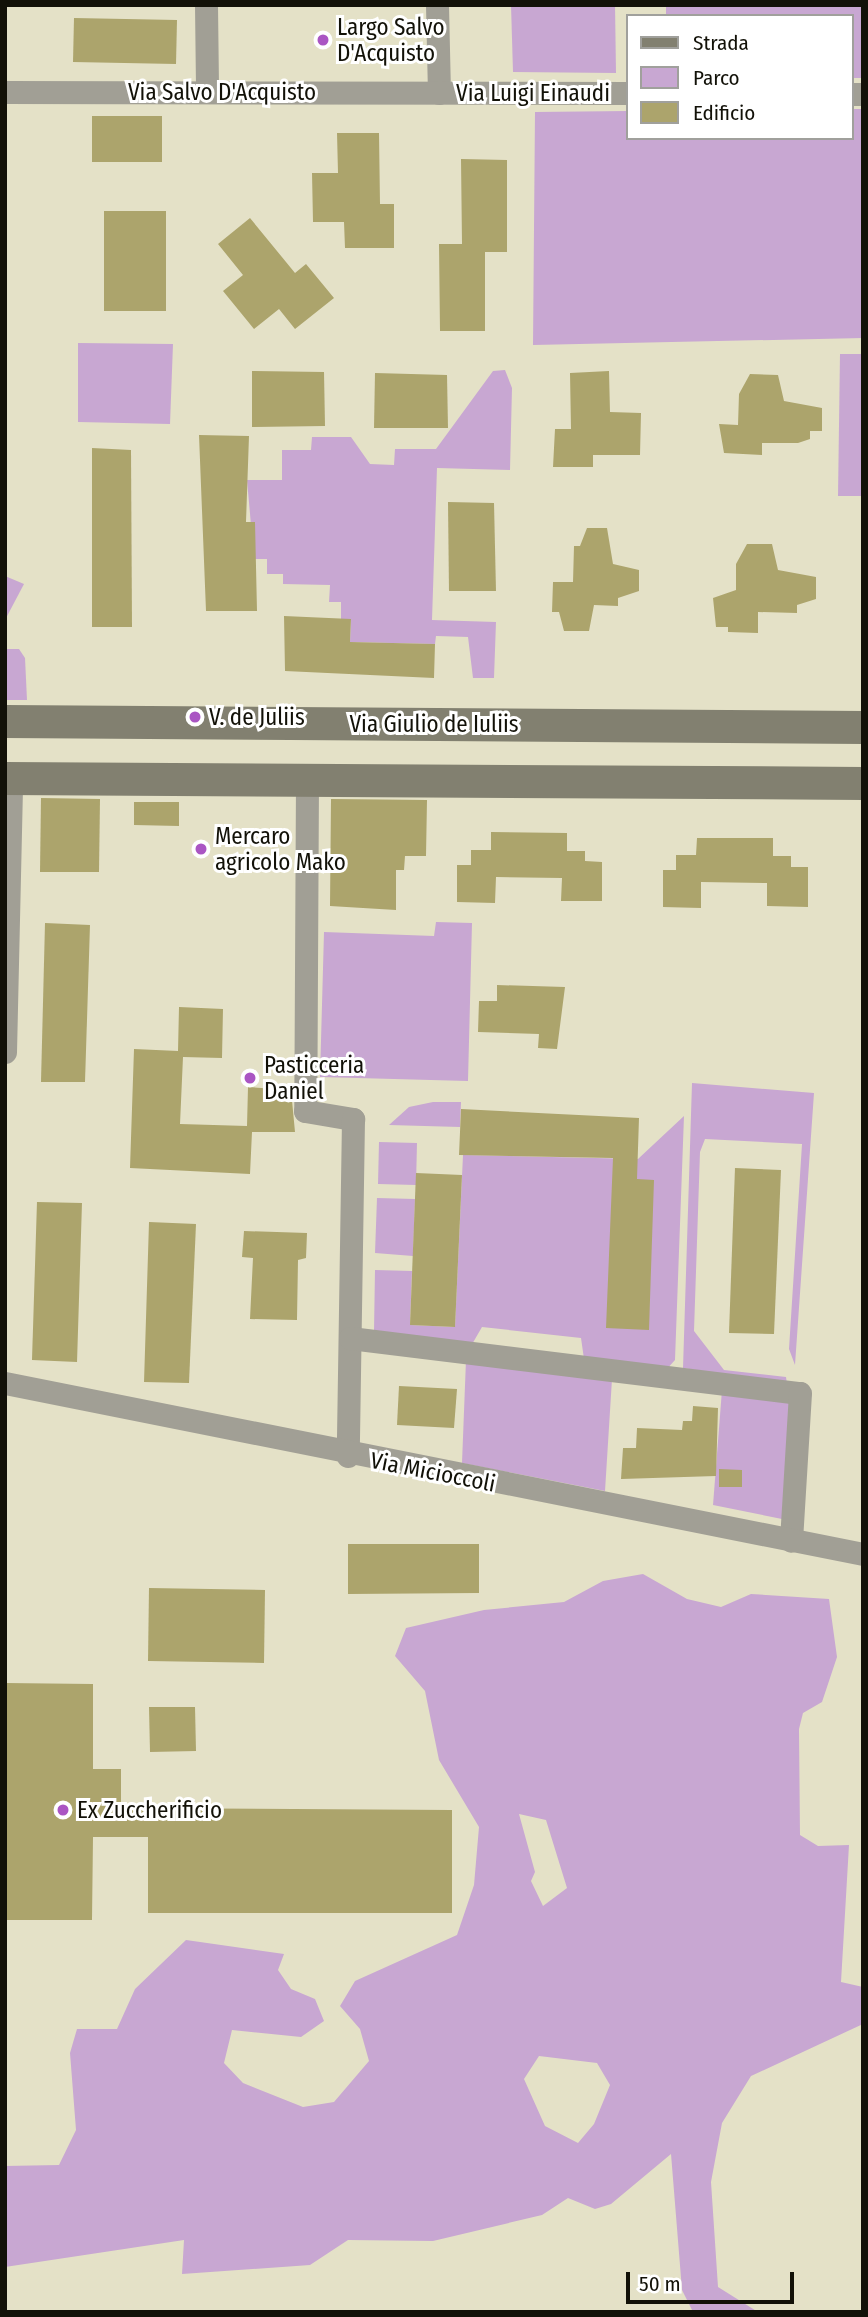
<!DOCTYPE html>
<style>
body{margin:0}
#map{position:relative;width:868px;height:2317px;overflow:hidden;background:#e4e1c7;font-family:"Fira Sans Condensed",sans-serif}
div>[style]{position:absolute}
.green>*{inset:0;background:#c8a7d2}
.building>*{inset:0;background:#aca46c}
.street>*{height:23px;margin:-11.5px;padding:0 11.5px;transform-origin:11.5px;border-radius:11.5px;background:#a19f95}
.secondary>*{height:33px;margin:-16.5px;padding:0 16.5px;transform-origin:16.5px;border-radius:16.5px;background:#828070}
.dots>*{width:19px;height:19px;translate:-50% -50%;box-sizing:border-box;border:4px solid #fff;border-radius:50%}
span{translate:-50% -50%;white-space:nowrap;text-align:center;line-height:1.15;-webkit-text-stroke:6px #fff;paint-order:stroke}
.poi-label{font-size:23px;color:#121108}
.left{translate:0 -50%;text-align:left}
.street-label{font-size:23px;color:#121108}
.frame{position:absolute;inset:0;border:7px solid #121108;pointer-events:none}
.legend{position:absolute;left:626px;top:14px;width:228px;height:126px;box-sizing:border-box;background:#fff;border:2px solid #a0a09c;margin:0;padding:9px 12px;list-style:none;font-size:21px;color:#121108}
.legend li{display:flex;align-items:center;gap:14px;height:35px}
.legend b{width:35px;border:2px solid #a0a09c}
.scale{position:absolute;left:626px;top:2272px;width:168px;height:32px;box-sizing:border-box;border:4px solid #121108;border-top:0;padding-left:9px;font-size:21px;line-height:24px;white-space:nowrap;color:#121108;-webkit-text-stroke:5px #fff;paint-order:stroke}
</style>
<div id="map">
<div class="green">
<div style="clip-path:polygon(511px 5px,615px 5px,616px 73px,513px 72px)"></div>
<div style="clip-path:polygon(666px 5px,863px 5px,863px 78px,852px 78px,852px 16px,666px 16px)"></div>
<div style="clip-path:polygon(852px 109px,863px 109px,863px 338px,533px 345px,535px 112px,628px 111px,628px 138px,852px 138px)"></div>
<div style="clip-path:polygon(78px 343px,173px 344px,170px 424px,78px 422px)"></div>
<div style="clip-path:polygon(840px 354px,863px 354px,863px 496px,838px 496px)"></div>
<div style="clip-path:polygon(505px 370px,512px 388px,510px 470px,437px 468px,432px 620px,496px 622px,494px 678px,473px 678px,468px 637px,436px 636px,435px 644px,350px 642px,351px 619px,341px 619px,341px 602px,329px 602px,330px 585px,283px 584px,283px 574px,267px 574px,267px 559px,254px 559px,247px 480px,282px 480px,282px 450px,311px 450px,312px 437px,351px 437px,370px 464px,394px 465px,395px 449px,436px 449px,493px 371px)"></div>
<div style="clip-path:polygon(5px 576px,24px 584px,5px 620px)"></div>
<div style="clip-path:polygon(5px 649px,19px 649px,25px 658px,27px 700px,5px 700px)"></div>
<div style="clip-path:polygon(436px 922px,472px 923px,468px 1081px,320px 1077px,324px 932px,434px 936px)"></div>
<div style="clip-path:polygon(692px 1083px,814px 1093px,795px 1365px,789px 1349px,802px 1144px,705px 1139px,700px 1152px,694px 1331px,724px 1370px,786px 1377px,787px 1384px,683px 1368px)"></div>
<div style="clip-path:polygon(433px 1102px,461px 1102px,460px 1127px,389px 1125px,409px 1107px)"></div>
<div style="clip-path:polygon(684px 1116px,675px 1360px,665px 1371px,584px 1359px,581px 1338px,482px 1327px,471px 1346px,374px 1331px,375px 1270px,412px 1271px,410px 1325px,455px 1327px,463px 1155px,638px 1159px)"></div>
<div style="clip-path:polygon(379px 1142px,417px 1143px,416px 1185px,378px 1184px)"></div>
<div style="clip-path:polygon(377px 1198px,415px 1199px,413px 1256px,375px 1253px)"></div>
<div style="clip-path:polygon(466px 1360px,612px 1379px,605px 1491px,462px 1463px)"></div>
<div style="clip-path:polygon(722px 1390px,795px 1397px,787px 1520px,713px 1505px)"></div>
<div style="clip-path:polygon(evenodd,643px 1574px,687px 1599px,721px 1607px,751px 1594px,829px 1599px,837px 1657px,822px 1702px,803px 1713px,799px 1729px,800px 1835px,818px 1846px,849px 1845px,841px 1982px,863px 1987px,863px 2024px,751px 2076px,722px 2123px,711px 2182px,718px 2287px,758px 2312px,693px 2312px,682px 2290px,671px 2154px,611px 2204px,595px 2209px,568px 2198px,542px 2215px,433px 2241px,348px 2240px,310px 2265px,182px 2274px,184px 2240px,5px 2267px,5px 2166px,59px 2165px,76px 2130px,70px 2053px,77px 2029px,117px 2029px,135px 1989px,186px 1940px,284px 1954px,278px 1970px,291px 1989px,315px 1999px,324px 2021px,301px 2037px,232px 2030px,224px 2063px,243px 2083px,303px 2107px,334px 2102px,369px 2061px,360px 2029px,340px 2006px,355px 1981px,457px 1935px,474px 1885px,479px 1827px,439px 1760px,425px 1691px,395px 1656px,406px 1628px,484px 1610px,564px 1602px,603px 1581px,643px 1574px,519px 1814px,546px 1820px,567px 1888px,543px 1906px,531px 1881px,535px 1872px,519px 1814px,643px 1574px,539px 2056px,597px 2063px,610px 2085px,594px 2124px,578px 2143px,545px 2126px,524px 2079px,539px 2056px)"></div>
</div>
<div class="building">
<div style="clip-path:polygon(74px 18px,177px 20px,176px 64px,73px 62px)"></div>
<div style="clip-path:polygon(92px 116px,162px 116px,162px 162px,92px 162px)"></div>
<div style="clip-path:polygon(337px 133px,379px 133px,380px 204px,394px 204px,394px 248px,345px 248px,344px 222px,313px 222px,312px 173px,338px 173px)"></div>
<div style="clip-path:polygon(461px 159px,507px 160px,507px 252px,485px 252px,485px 331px,440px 331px,439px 244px,462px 244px)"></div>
<div style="clip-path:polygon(104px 211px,166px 211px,166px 311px,104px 311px)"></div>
<div style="clip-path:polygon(250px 218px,295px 273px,306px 264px,334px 298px,295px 329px,279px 309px,254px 329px,223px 291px,243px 275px,218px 244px)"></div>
<div style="clip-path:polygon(252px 371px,324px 372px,325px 426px,252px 427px)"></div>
<div style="clip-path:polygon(609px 371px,610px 412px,641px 413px,640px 455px,593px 455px,593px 467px,553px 467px,555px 429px,571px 429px,570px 373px)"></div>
<div style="clip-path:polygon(375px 373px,447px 375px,448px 428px,374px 428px)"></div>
<div style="clip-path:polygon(750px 374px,778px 375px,784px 401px,822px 408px,822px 431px,810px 431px,810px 439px,798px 443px,762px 443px,762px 455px,724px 453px,719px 424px,738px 425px,739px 394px)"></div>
<div style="clip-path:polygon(199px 435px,249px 436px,246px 522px,255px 522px,257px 611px,206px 611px)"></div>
<div style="clip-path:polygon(92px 448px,131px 450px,132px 627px,92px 627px)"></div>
<div style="clip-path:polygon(448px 502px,494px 503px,496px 591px,449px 591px)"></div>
<div style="clip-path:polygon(587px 528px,607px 528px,613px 564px,639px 570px,639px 591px,618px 598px,618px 606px,594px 605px,589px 631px,564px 631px,559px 612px,552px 612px,553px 582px,573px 582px,574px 546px,580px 546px)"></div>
<div style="clip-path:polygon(747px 544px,772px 544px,778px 570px,816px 577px,816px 599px,797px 605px,797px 613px,758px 612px,758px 633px,728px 632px,728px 627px,716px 627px,713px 598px,736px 590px,736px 564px)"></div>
<div style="clip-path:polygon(284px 616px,351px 619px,350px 642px,435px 644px,434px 678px,285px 671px)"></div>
<div style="clip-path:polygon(41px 798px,100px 799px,99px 872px,40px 872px)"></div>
<div style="clip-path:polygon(331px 799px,427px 800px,426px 856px,405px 856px,404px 870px,396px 870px,396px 910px,330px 906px)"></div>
<div style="clip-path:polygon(134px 802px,179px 802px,179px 826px,134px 825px)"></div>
<div style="clip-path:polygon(491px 832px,567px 833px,567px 851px,585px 851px,585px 861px,602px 862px,602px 901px,561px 901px,562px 878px,496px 877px,495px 903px,457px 902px,457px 865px,471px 865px,471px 850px,491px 850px)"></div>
<div style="clip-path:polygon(697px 838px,773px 838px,773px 856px,791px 856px,791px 867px,808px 867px,808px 907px,767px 906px,767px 883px,701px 882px,701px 908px,663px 907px,663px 870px,676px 870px,676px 855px,696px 855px)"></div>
<div style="clip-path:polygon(45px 923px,90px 925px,85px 1082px,41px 1082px)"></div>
<div style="clip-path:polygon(497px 985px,565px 987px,557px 1049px,538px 1048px,539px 1034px,478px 1032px,479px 1001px,497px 1001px)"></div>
<div style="clip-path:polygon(179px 1007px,223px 1009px,222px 1058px,183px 1057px,180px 1124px,247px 1126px,248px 1087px,291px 1090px,295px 1132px,252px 1132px,250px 1174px,130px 1168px,134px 1049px,178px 1051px)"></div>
<div style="clip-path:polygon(461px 1109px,639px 1118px,637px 1179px,654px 1180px,649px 1330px,606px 1328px,613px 1158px,459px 1155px)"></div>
<div style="clip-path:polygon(735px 1168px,781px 1170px,774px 1334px,729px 1333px)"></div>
<div style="clip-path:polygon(416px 1173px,462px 1175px,455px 1327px,410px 1325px)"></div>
<div style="clip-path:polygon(37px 1202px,82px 1203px,77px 1362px,32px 1360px)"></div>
<div style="clip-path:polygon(149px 1222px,196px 1224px,189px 1383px,144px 1382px)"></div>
<div style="clip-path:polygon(244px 1231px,307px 1233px,306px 1258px,298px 1260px,297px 1320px,250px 1319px,253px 1258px,242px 1257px)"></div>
<div style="clip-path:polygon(399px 1386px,457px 1389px,454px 1428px,397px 1425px)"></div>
<div style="clip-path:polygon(693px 1406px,718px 1408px,716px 1476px,621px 1479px,623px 1448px,636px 1448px,637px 1428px,682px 1430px,683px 1421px,692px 1421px)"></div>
<div style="clip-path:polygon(719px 1469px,742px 1470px,742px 1487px,719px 1487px)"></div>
<div style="clip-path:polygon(348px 1544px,479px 1544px,479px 1593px,348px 1594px)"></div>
<div style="clip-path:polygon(149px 1588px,265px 1590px,264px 1663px,148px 1661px)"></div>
<div style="clip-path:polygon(5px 1683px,93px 1684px,93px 1769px,121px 1769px,121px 1808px,452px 1810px,452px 1913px,148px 1913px,148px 1837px,93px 1837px,92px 1920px,5px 1920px)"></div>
<div style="clip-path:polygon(149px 1707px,195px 1707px,196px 1751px,150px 1752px)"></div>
</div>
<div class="street">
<div style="left:206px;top:5px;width:87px;rotate:89.3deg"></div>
<div style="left:437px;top:5px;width:88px;rotate:88.7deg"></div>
<div style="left:5px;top:92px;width:623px;rotate:0.09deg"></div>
<div style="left:852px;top:94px;width:11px"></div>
<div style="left:307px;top:780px;width:331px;rotate:90.3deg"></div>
<div style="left:305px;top:1111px;width:49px;rotate:9.5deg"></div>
<div style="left:353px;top:1119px;width:337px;rotate:90.9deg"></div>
<div style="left:5px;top:1052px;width:274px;rotate:-88.7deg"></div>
<div style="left:350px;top:1338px;width:453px;rotate:7deg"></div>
<div style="left:800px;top:1393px;width:148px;rotate:93.5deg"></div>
<div style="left:5px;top:1383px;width:875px;rotate:11.27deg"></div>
</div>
<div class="secondary">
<div style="left:5px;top:721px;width:858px;rotate:0.4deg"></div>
<div style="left:5px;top:778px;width:858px;rotate:0.33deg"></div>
</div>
<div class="dots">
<div style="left:323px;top:40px;background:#aa55c3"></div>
<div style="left:195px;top:717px;background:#aa55c3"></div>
<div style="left:201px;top:849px;background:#aa55c3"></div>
<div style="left:250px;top:1078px;background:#aa55c3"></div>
<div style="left:63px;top:1810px;background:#aa55c3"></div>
</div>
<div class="poi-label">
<span class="left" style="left:337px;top:40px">Largo Salvo<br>D'Acquisto</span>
<span class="left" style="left:209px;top:717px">V. de Juliis</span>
<span class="left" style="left:215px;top:849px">Mercaro<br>agricolo Mako</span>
<span class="left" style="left:264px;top:1078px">Pasticceria<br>Daniel</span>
<span class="left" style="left:77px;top:1810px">Ex Zuccherificio</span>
</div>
<div class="street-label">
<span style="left:222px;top:92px">Via Salvo D'Acquisto</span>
<span style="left:533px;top:93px">Via Luigi Einaudi</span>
<span style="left:434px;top:724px">Via Giulio de Iuliis</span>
<span style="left:433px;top:1472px;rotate:11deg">Via Micioccoli</span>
</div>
<div class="frame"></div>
<ul class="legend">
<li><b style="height:9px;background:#828070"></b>Strada</li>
<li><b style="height:19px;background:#c8a7d2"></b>Parco</li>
<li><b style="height:19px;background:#aca46c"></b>Edificio</li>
</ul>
<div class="scale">50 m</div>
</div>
